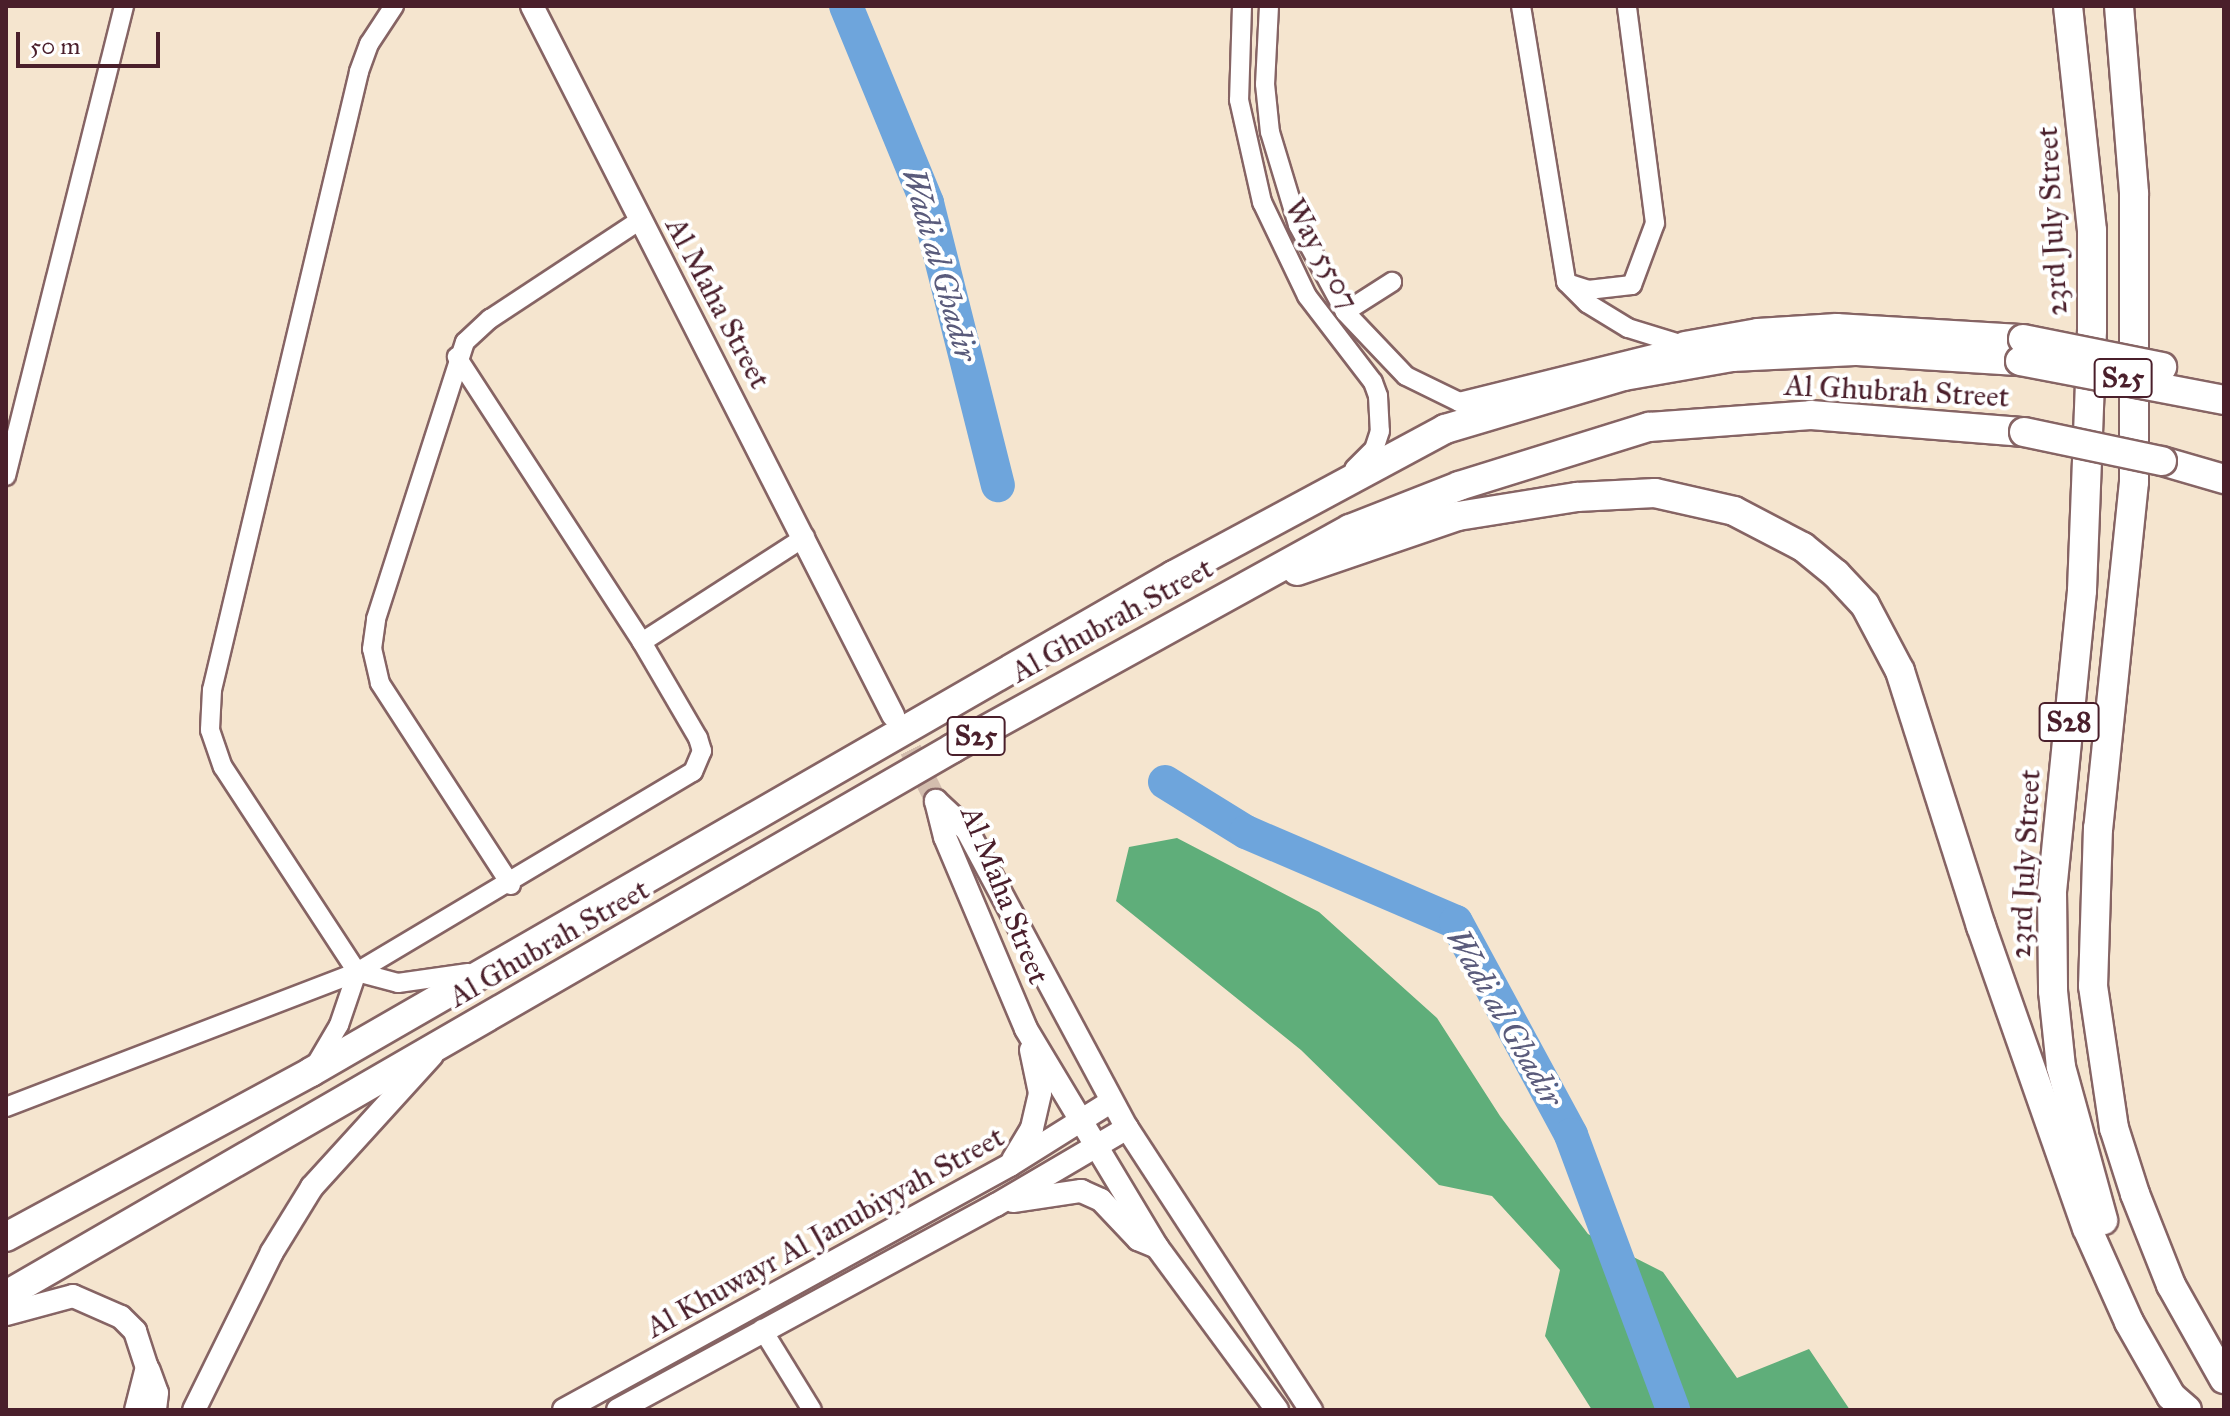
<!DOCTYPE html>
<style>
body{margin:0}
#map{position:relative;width:2230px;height:1416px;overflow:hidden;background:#f5e5cf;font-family:"IM FELL Great Primer",serif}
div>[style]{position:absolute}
.forest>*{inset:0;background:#5fae7a}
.river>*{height:34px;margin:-17px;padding:0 17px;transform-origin:17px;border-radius:17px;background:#6ea5dc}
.tertiary-tunnel>*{height:22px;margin-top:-11px;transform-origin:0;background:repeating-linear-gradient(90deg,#d3bdae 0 22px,transparent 0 33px)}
.roads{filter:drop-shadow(2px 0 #866464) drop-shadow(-2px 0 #866464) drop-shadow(0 2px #866464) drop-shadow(0 -2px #866464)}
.minor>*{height:18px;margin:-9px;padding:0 9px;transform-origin:9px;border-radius:9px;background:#fff}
.tertiary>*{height:22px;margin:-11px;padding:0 11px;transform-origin:11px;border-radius:11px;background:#fff}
.primary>*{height:28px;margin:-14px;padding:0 14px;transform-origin:14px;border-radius:14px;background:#fff}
.bridges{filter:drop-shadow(2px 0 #866464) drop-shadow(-2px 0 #866464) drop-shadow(0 2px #866464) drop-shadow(0 -2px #866464)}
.primary-bridge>*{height:28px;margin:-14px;padding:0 14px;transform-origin:14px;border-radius:14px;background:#fff}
span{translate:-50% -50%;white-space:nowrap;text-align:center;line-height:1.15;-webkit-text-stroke:8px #fff;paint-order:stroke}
.shield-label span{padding:2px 6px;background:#fff;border:2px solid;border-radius:6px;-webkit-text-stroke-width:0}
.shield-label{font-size:28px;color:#4a1f2b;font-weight:700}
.street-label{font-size:30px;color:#4a1f2b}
.water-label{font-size:32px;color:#5a5b7b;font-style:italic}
.frame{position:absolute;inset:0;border:8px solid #4a1f2b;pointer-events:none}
.scale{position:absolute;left:16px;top:32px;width:144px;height:36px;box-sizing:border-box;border:4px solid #4a1f2b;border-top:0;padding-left:10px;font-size:24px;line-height:28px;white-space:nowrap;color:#4a1f2b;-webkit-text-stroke:6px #fff;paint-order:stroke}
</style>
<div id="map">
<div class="forest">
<div style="clip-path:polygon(1177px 838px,1319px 912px,1437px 1018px,1500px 1116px,1588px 1234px,1663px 1272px,1737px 1378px,1809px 1349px,1850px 1410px,1592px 1410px,1545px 1336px,1560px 1270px,1492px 1196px,1439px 1185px,1301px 1050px,1116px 901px,1129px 847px)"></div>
</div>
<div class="river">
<div style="left:846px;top:6px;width:213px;rotate:67.6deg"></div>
<div style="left:927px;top:203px;width:291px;rotate:75.9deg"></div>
<div style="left:1165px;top:782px;width:95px;rotate:31.7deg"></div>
<div style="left:1246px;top:832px;width:228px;rotate:23.2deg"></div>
<div style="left:1456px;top:922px;width:242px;rotate:61.6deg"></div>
<div style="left:1571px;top:1135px;width:293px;rotate:69.6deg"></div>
</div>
<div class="tertiary-tunnel">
<div style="left:896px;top:720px;width:90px;rotate:63.7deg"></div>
</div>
<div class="roads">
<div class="minor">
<div style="left:394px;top:6px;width:45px;rotate:123.3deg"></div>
<div style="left:369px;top:44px;width:30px;rotate:110deg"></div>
<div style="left:359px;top:72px;width:635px;rotate:103.38deg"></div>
<div style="left:212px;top:690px;width:40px;rotate:92.9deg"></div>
<div style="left:210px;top:730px;width:39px;rotate:71deg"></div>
<div style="left:223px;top:767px;width:245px;rotate:56.8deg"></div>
<div style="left:357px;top:972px;width:42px;rotate:15deg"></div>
<div style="left:398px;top:983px;width:71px;rotate:-8.1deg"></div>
<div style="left:1242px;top:6px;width:94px;rotate:91.8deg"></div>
<div style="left:1239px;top:100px;width:105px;rotate:77.3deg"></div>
<div style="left:1262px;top:202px;width:104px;rotate:64.4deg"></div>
<div style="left:1307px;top:296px;width:108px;rotate:52.5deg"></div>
<div style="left:1373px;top:382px;width:15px;rotate:70deg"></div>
<div style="left:1378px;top:396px;width:35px;rotate:87deg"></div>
<div style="left:1380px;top:431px;width:19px;rotate:108deg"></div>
<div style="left:1374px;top:449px;width:28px;rotate:135deg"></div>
<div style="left:1269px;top:6px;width:78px;rotate:92.9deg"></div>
<div style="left:1265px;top:84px;width:48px;rotate:84.1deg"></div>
<div style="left:1270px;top:132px;width:97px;rotate:73.2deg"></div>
<div style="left:1298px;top:225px;width:99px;rotate:61.6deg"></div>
<div style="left:1345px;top:312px;width:88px;rotate:46.4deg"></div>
<div style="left:1406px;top:376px;width:59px;rotate:26.1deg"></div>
<div style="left:1459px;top:402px;width:233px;rotate:-13.9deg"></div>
<div style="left:1521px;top:6px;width:280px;rotate:80.7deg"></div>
<div style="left:1566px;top:282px;width:30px;rotate:45deg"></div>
<div style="left:1587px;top:303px;width:48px;rotate:31.4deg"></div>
<div style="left:1628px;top:328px;width:58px;rotate:17.2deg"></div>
<div style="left:1570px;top:284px;width:19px;rotate:18deg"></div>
<div style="left:1588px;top:290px;width:44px;rotate:-6.5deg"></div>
<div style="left:1632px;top:285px;width:66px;rotate:-69.6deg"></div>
<div style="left:1655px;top:223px;width:219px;rotate:-97.4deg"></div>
<div style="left:1345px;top:312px;width:56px;rotate:-32.6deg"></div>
<div style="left:6px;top:476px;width:485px;rotate:-75.9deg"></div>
<div style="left:642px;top:642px;width:194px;rotate:-32.8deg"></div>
<div style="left:511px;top:885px;width:241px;rotate:-123deg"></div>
<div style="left:380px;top:683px;width:35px;rotate:-103deg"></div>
<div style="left:372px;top:649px;width:30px;rotate:-82deg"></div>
<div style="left:376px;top:619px;width:291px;rotate:-72.2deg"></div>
<div style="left:465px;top:342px;width:34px;rotate:-43deg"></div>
<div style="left:490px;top:319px;width:180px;rotate:-33.4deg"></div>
<div style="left:316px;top:1064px;width:45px;rotate:-59.5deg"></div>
<div style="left:339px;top:1025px;width:56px;rotate:-71.2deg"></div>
<div style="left:6px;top:1107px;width:376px;rotate:-21deg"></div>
<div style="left:357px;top:972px;width:391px;rotate:-30.8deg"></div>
<div style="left:693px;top:772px;width:23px;rotate:-67deg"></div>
<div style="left:702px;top:751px;width:14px;rotate:-107deg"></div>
<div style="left:698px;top:738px;width:111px;rotate:-120.3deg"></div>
<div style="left:642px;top:642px;width:340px;rotate:-123deg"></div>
<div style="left:762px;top:1329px;width:95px;rotate:58.3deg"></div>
</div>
<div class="tertiary">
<div style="left:532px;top:6px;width:796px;rotate:63.02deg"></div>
<div style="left:936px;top:801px;width:42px;rotate:43.1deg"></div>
<div style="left:967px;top:830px;width:338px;rotate:61.8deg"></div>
<div style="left:1127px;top:1128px;width:337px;rotate:56.9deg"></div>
<div style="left:936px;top:801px;width:37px;rotate:76deg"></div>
<div style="left:945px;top:837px;width:208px;rotate:67.1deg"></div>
<div style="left:1026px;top:1029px;width:254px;rotate:59deg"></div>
<div style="left:1157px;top:1247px;width:202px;rotate:53.6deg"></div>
<div style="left:1013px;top:1160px;width:37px;rotate:-59deg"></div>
<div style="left:1032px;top:1128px;width:36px;rotate:-77deg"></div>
<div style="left:1040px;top:1093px;width:44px;rotate:-101.8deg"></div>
<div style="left:1013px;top:1201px;width:69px;rotate:-8.4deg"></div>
<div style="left:1081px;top:1191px;width:22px;rotate:24deg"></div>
<div style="left:1101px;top:1200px;width:54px;rotate:46.5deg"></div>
<div style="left:1138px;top:1239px;width:21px;rotate:23deg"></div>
<div style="left:6px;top:1314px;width:69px;rotate:-15deg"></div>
<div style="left:73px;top:1296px;width:52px;rotate:23.6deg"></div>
<div style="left:121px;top:1317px;width:20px;rotate:45deg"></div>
<div style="left:135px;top:1331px;width:38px;rotate:72deg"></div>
<div style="left:147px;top:1367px;width:44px;rotate:104.3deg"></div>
<div style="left:149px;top:1371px;width:23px;rotate:70deg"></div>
<div style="left:157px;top:1393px;width:17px;rotate:97deg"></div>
<div style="left:194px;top:1410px;width:176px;rotate:-63.7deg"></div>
<div style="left:272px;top:1252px;width:76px;rotate:-58.4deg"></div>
<div style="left:312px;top:1187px;width:178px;rotate:-47.7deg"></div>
<div style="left:564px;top:1410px;width:509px;rotate:-28.78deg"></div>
<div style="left:1010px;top:1165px;width:120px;rotate:-32.1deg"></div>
<div style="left:618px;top:1410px;width:430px;rotate:-28.5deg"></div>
<div style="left:996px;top:1205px;width:152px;rotate:-30.4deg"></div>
</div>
<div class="primary">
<div style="left:2068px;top:6px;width:226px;rotate:83.9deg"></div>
<div style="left:2092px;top:231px;width:99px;rotate:90deg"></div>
<div style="left:2092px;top:330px;width:261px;rotate:92.2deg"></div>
<div style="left:2082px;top:591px;width:301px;rotate:95.7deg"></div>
<div style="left:2052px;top:891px;width:100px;rotate:89.4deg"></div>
<div style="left:2053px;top:991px;width:76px;rotate:84deg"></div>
<div style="left:2061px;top:1067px;width:159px;rotate:74.6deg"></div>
<div style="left:2119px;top:6px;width:189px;rotate:85.4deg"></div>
<div style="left:2134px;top:194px;width:288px;rotate:90deg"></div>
<div style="left:2134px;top:482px;width:348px;rotate:95.9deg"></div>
<div style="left:2098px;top:828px;width:158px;rotate:91.8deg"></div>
<div style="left:2093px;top:986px;width:144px;rotate:81.6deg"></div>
<div style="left:2114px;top:1128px;width:69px;rotate:72.3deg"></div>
<div style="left:2135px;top:1194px;width:98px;rotate:68.4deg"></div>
<div style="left:2171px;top:1285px;width:108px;rotate:60.6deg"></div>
<div style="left:1685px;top:346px;width:74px;rotate:-10.1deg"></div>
<div style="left:1758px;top:333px;width:79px;rotate:-3.6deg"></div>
<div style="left:1837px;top:328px;width:186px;rotate:3.4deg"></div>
<div style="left:2162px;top:461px;width:65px;rotate:16.2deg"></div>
<div style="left:1297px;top:571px;width:170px;rotate:-18.9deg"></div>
<div style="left:1458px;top:516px;width:121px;rotate:-9.1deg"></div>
<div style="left:1577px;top:497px;width:78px;rotate:-2.9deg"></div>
<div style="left:1655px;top:493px;width:81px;rotate:12.8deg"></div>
<div style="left:1734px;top:511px;width:78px;rotate:27.6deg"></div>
<div style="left:1803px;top:547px;width:43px;rotate:39.3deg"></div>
<div style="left:1836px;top:574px;width:42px;rotate:46.9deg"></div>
<div style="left:1865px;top:605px;width:75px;rotate:62.1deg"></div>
<div style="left:1900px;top:671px;width:268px;rotate:72.4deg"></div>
<div style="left:1981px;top:926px;width:320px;rotate:70.7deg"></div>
<div style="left:2087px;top:1228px;width:103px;rotate:65.9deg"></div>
<div style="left:2129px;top:1322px;width:85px;rotate:60.4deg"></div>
<div style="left:2171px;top:1396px;width:21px;rotate:41deg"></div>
<div style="left:6px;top:1237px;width:347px;rotate:-28.4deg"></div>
<div style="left:311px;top:1072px;width:996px;rotate:-29.94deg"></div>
<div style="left:1174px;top:575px;width:308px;rotate:-28.3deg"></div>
<div style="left:1445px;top:429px;width:187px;rotate:-16.5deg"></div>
<div style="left:1624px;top:376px;width:110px;rotate:-10deg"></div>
<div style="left:1732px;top:357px;width:123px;rotate:-2.8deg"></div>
<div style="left:1855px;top:351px;width:165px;rotate:3.5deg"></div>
<div style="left:6px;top:1295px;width:1094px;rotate:-30.01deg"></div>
<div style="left:953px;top:748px;width:453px;rotate:-28.9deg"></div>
<div style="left:1350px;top:529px;width:117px;rotate:-21.5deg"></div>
<div style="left:1459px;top:486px;width:199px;rotate:-17.3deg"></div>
<div style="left:1649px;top:427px;width:162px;rotate:-4.2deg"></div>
<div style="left:1811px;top:415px;width:214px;rotate:4.6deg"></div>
</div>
</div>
<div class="bridges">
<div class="primary-bridge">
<div style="left:2023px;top:339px;width:142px;rotate:11.4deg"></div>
<div style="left:2020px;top:361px;width:208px;rotate:10.8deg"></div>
<div style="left:2024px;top:432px;width:141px;rotate:11.9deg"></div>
</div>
</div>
<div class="shield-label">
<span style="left:2123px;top:378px">S25</span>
<span style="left:2069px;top:722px">S28</span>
<span style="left:976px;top:736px">S25</span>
</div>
<div class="street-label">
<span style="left:2052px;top:221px;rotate:-93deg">23rd July Street</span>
<span style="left:1322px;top:254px;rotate:61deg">Way 5507</span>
<span style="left:718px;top:303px;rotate:62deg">Al Maha Street</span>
<span style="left:1897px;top:391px;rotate:3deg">Al Ghubrah Street</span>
<span style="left:1112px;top:620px;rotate:-29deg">Al Ghubrah Street</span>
<span style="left:2025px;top:864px;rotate:-87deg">23rd July Street</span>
<span style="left:1005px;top:895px;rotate:68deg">Al Maha Street</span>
<span style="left:549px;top:943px;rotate:-30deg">Al Ghubrah Street</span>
<span style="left:825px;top:1232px;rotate:-29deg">Al Khuwayr Al Janubiyyah Street</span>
</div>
<div class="water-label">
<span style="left:939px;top:265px;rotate:74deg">Wadi al Ghadir</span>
<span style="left:1504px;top:1018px;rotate:60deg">Wadi al Ghadir</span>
</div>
<div class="frame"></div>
<div class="scale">50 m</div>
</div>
